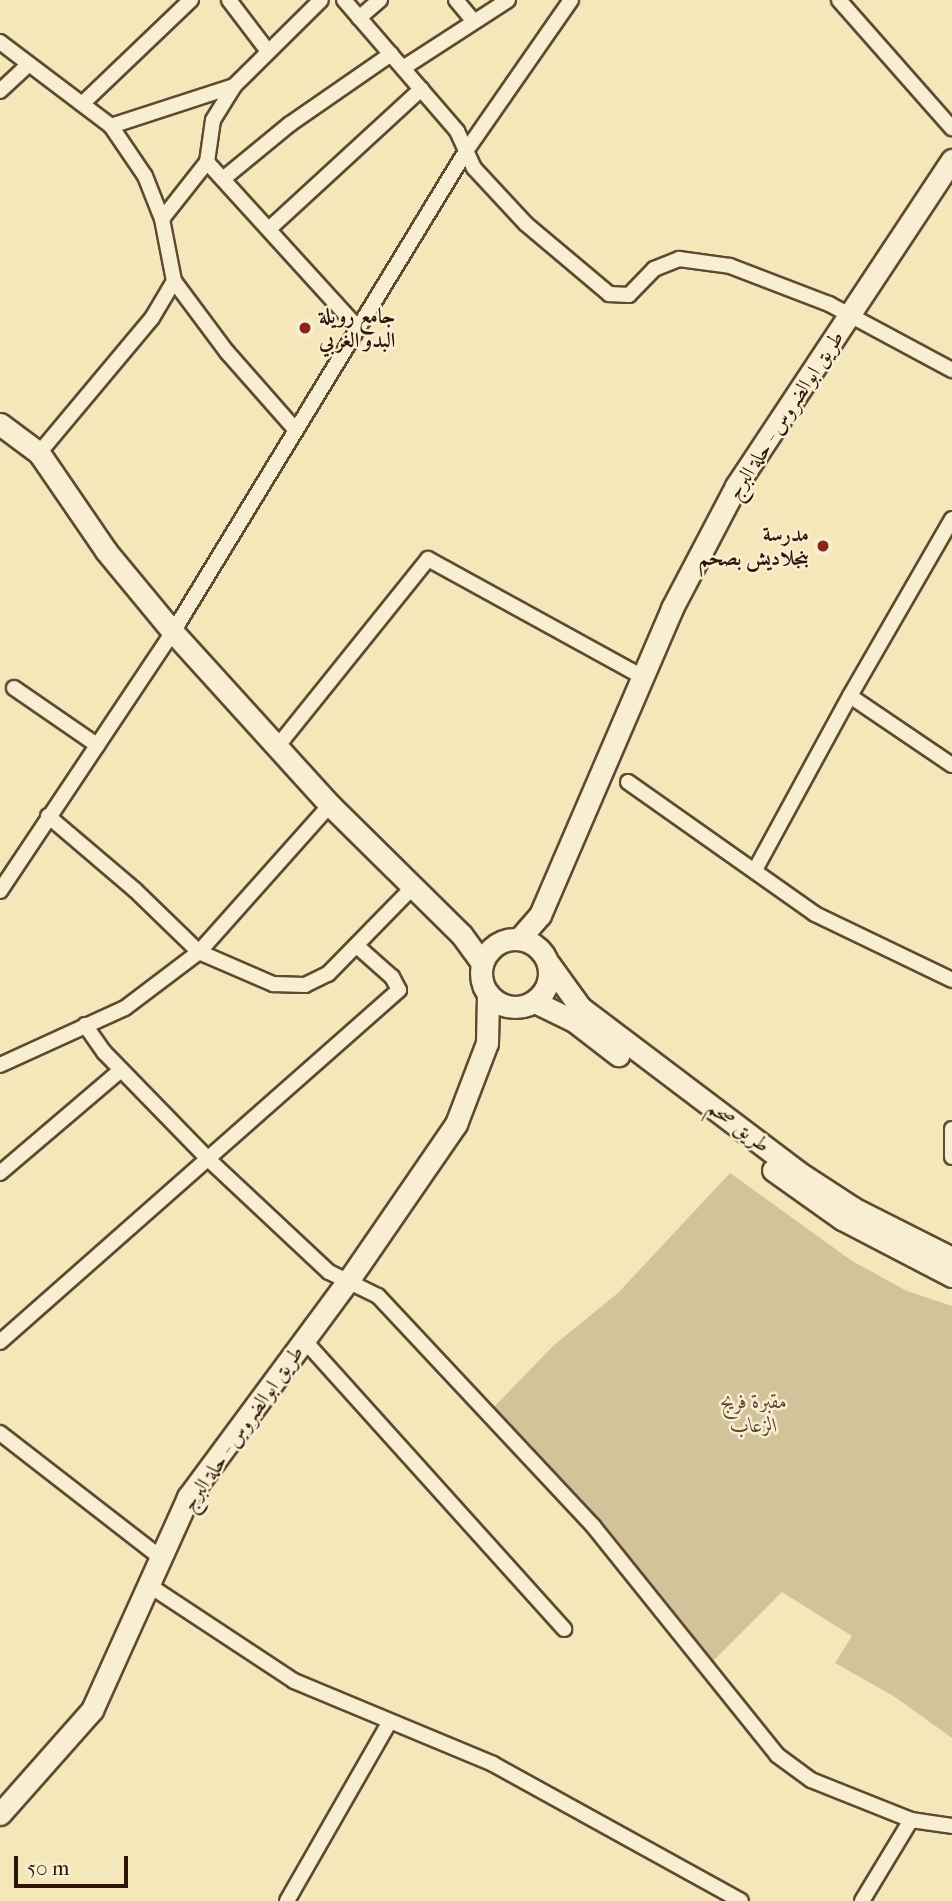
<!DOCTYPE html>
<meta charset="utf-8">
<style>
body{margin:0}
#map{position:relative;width:952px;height:1901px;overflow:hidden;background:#f4e7b9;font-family:"IM FELL French Canon",Amiri,serif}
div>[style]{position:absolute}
.green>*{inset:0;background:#d3c39a}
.roads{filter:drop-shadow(2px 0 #604932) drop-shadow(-2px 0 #604932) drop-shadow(0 2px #604932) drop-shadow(0 -2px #604932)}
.street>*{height:14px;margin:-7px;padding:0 7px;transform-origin:7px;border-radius:7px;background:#f8efd2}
.secondary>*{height:21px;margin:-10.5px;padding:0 10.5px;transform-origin:10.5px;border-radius:10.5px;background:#f8efd2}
.secondary>.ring{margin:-10.5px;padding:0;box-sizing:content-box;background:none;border:21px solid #f8efd2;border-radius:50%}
.dots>*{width:19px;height:19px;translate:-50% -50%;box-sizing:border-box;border:4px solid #f8efd2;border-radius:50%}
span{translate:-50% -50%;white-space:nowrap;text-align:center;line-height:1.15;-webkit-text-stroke:5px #f8efd2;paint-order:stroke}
.poi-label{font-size:21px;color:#2f1405;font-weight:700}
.left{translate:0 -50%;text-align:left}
.right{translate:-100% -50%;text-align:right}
.street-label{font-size:21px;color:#2f1405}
.park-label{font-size:21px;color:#604932;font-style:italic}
.scale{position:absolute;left:14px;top:1856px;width:114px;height:32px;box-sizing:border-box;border:4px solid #2f1405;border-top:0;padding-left:9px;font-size:21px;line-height:24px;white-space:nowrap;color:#2f1405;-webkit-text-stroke:5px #f8efd2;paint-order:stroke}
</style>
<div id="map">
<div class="green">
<div style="clip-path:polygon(730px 1173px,852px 1261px,907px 1291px,952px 1306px,952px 1738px,895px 1697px,835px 1663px,852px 1636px,782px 1592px,709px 1665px,640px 1569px,492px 1409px,554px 1345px,618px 1293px)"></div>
</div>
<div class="roads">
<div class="street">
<div style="left:229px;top:0;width:63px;rotate:52.8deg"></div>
<div style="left:344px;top:0;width:173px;rotate:49.2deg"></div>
<div style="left:457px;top:131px;width:41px;rotate:65.3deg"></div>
<div style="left:474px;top:168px;width:76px;rotate:47.1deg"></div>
<div style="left:526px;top:224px;width:109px;rotate:40.1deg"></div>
<div style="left:609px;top:294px;width:20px;rotate:3deg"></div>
<div style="left:629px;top:295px;width:36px;rotate:-46deg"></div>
<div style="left:654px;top:269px;width:27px;rotate:-22deg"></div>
<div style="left:679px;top:259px;width:51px;rotate:7.8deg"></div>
<div style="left:730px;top:266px;width:106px;rotate:21deg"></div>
<div style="left:829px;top:304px;width:140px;rotate:28.2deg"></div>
<div style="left:456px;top:0;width:25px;rotate:50deg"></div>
<div style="left:839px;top:0;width:171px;rotate:48.6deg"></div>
<div style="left:359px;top:18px;width:28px;rotate:-41deg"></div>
<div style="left:0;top:42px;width:139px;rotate:37.1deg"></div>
<div style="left:111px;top:126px;width:60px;rotate:55.8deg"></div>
<div style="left:145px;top:176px;width:46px;rotate:68.4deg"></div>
<div style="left:162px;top:219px;width:63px;rotate:79deg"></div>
<div style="left:174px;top:281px;width:43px;rotate:120.7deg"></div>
<div style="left:152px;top:318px;width:176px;rotate:129.9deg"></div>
<div style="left:403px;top:68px;width:125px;rotate:-32.9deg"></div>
<div style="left:0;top:91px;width:38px;rotate:-43deg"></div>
<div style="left:82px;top:104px;width:151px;rotate:-43.7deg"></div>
<div style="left:111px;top:126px;width:129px;rotate:-18deg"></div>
<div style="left:207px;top:162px;width:222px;rotate:47.7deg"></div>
<div style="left:223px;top:179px;width:87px;rotate:-39.4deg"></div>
<div style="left:290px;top:124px;width:123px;rotate:-34.7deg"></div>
<div style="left:162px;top:219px;width:73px;rotate:-51.7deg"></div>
<div style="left:207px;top:162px;width:42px;rotate:-81.9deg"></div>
<div style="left:213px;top:120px;width:40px;rotate:-58deg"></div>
<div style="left:234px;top:86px;width:122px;rotate:-44.7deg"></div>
<div style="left:269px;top:229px;width:207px;rotate:-42.6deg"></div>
<div style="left:174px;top:281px;width:89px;rotate:53.3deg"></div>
<div style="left:227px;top:352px;width:101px;rotate:48.6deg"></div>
<div style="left:952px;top:519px;width:204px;rotate:120deg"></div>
<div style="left:850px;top:696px;width:123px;rotate:34.1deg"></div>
<div style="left:14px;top:688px;width:101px;rotate:34.5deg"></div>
<div style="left:277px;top:747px;width:241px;rotate:-51.2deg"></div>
<div style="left:428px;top:559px;width:243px;rotate:28.8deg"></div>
<div style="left:628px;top:782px;width:229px;rotate:35.2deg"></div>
<div style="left:815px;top:914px;width:152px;rotate:25.7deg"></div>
<div style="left:48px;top:816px;width:114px;rotate:40.4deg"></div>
<div style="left:135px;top:890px;width:89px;rotate:44.1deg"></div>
<div style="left:199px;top:952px;width:81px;rotate:23.4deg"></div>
<div style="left:273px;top:984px;width:32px;rotate:2deg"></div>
<div style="left:305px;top:985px;width:25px;rotate:-26deg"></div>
<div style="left:328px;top:974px;width:119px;rotate:-45.7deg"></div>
<div style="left:755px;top:870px;width:198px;rotate:-61.4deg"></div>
<div style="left:0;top:891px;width:311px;rotate:-56.3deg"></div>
<div style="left:173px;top:632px;width:563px;rotate:-58.65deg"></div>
<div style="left:466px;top:151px;width:184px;rotate:-55.2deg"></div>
<div style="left:85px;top:1025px;width:33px;rotate:55deg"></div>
<div style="left:104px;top:1052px;width:146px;rotate:45.8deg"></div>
<div style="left:206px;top:1157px;width:168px;rotate:43.1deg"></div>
<div style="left:329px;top:1272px;width:55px;rotate:26.1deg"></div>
<div style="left:378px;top:1296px;width:316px;rotate:46.9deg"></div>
<div style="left:594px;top:1527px;width:292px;rotate:51.2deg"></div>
<div style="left:777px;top:1755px;width:42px;rotate:36.3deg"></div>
<div style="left:811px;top:1780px;width:108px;rotate:21.8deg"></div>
<div style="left:911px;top:1820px;width:41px;rotate:8.3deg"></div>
<div style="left:0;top:1065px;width:137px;rotate:-24.5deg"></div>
<div style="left:125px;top:1008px;width:93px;rotate:-37.1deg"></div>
<div style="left:199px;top:952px;width:197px;rotate:-48.3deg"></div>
<div style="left:952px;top:1129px;width:28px;rotate:90deg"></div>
<div style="left:0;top:1173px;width:159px;rotate:-40.4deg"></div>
<div style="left:304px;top:1340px;width:389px;rotate:48deg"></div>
<div style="left:0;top:1342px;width:532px;rotate:-41.42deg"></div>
<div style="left:399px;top:990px;width:15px;rotate:-118deg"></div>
<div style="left:392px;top:977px;width:47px;rotate:-138.5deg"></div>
<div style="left:0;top:1433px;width:202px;rotate:37.8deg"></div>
<div style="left:147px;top:1584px;width:176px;rotate:33.4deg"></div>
<div style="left:294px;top:1681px;width:216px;rotate:22.6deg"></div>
<div style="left:493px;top:1764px;width:283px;rotate:28.9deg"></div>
<div style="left:287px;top:1901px;width:205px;rotate:-60.2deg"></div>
<div style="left:862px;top:1901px;width:95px;rotate:-58.8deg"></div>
</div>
<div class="secondary">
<div style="left:0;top:424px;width:49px;rotate:36.6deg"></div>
<div style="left:39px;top:453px;width:119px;rotate:55.6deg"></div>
<div style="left:106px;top:551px;width:105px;rotate:50.4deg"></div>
<div style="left:173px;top:632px;width:234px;rotate:47.8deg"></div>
<div style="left:330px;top:805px;width:184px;rotate:44.6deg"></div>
<div style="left:461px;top:934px;width:36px;rotate:54deg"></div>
<div class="ring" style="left:481px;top:939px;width:47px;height:47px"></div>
<div style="left:519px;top:939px;width:32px;rotate:-49deg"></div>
<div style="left:540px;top:915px;width:334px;rotate:-66.7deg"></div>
<div style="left:672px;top:608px;width:138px;rotate:-62.3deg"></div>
<div style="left:736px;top:486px;width:391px;rotate:-56.5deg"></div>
<div style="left:549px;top:964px;width:53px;rotate:54.2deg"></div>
<div style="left:580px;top:1007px;width:273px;rotate:37.1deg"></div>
<div style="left:798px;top:1172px;width:66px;rotate:33.2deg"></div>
<div style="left:853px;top:1208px;width:111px;rotate:26.8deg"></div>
<div style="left:535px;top:1002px;width:43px;rotate:26deg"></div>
<div style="left:574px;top:1021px;width:56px;rotate:37.7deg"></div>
<div style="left:773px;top:1170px;width:85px;rotate:35.4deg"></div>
<div style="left:842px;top:1219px;width:124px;rotate:27.4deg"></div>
<div style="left:0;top:1814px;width:139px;rotate:-48.5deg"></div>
<div style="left:92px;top:1710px;width:234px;rotate:-65.7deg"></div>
<div style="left:188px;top:1497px;width:269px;rotate:-53.5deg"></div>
<div style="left:348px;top:1281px;width:191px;rotate:-55.5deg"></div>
<div style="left:456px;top:1124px;width:87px;rotate:-69.1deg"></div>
<div style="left:487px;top:1043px;width:49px;rotate:-88.8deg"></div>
</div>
</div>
<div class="dots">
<div style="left:305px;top:328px;background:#8f2418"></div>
<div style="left:823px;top:546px;background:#8f2418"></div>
</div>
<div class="poi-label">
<span class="left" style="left:319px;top:328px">جامع رويلة<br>البدو الغربي</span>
<span class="right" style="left:809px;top:546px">مدرسة<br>بنجلاديش بصحم</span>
</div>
<div class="street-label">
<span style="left:785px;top:415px;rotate:-57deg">طريق ابوالضروس - حلة البرج</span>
<span style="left:739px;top:1126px;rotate:37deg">طريق صحم</span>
<span style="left:242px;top:1428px;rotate:-55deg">طريق ابوالضروس - حلة البرج</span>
</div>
<div class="park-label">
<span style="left:754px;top:1413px">مقبرة فريج<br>الزعاب</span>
</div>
<div class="scale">50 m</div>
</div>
